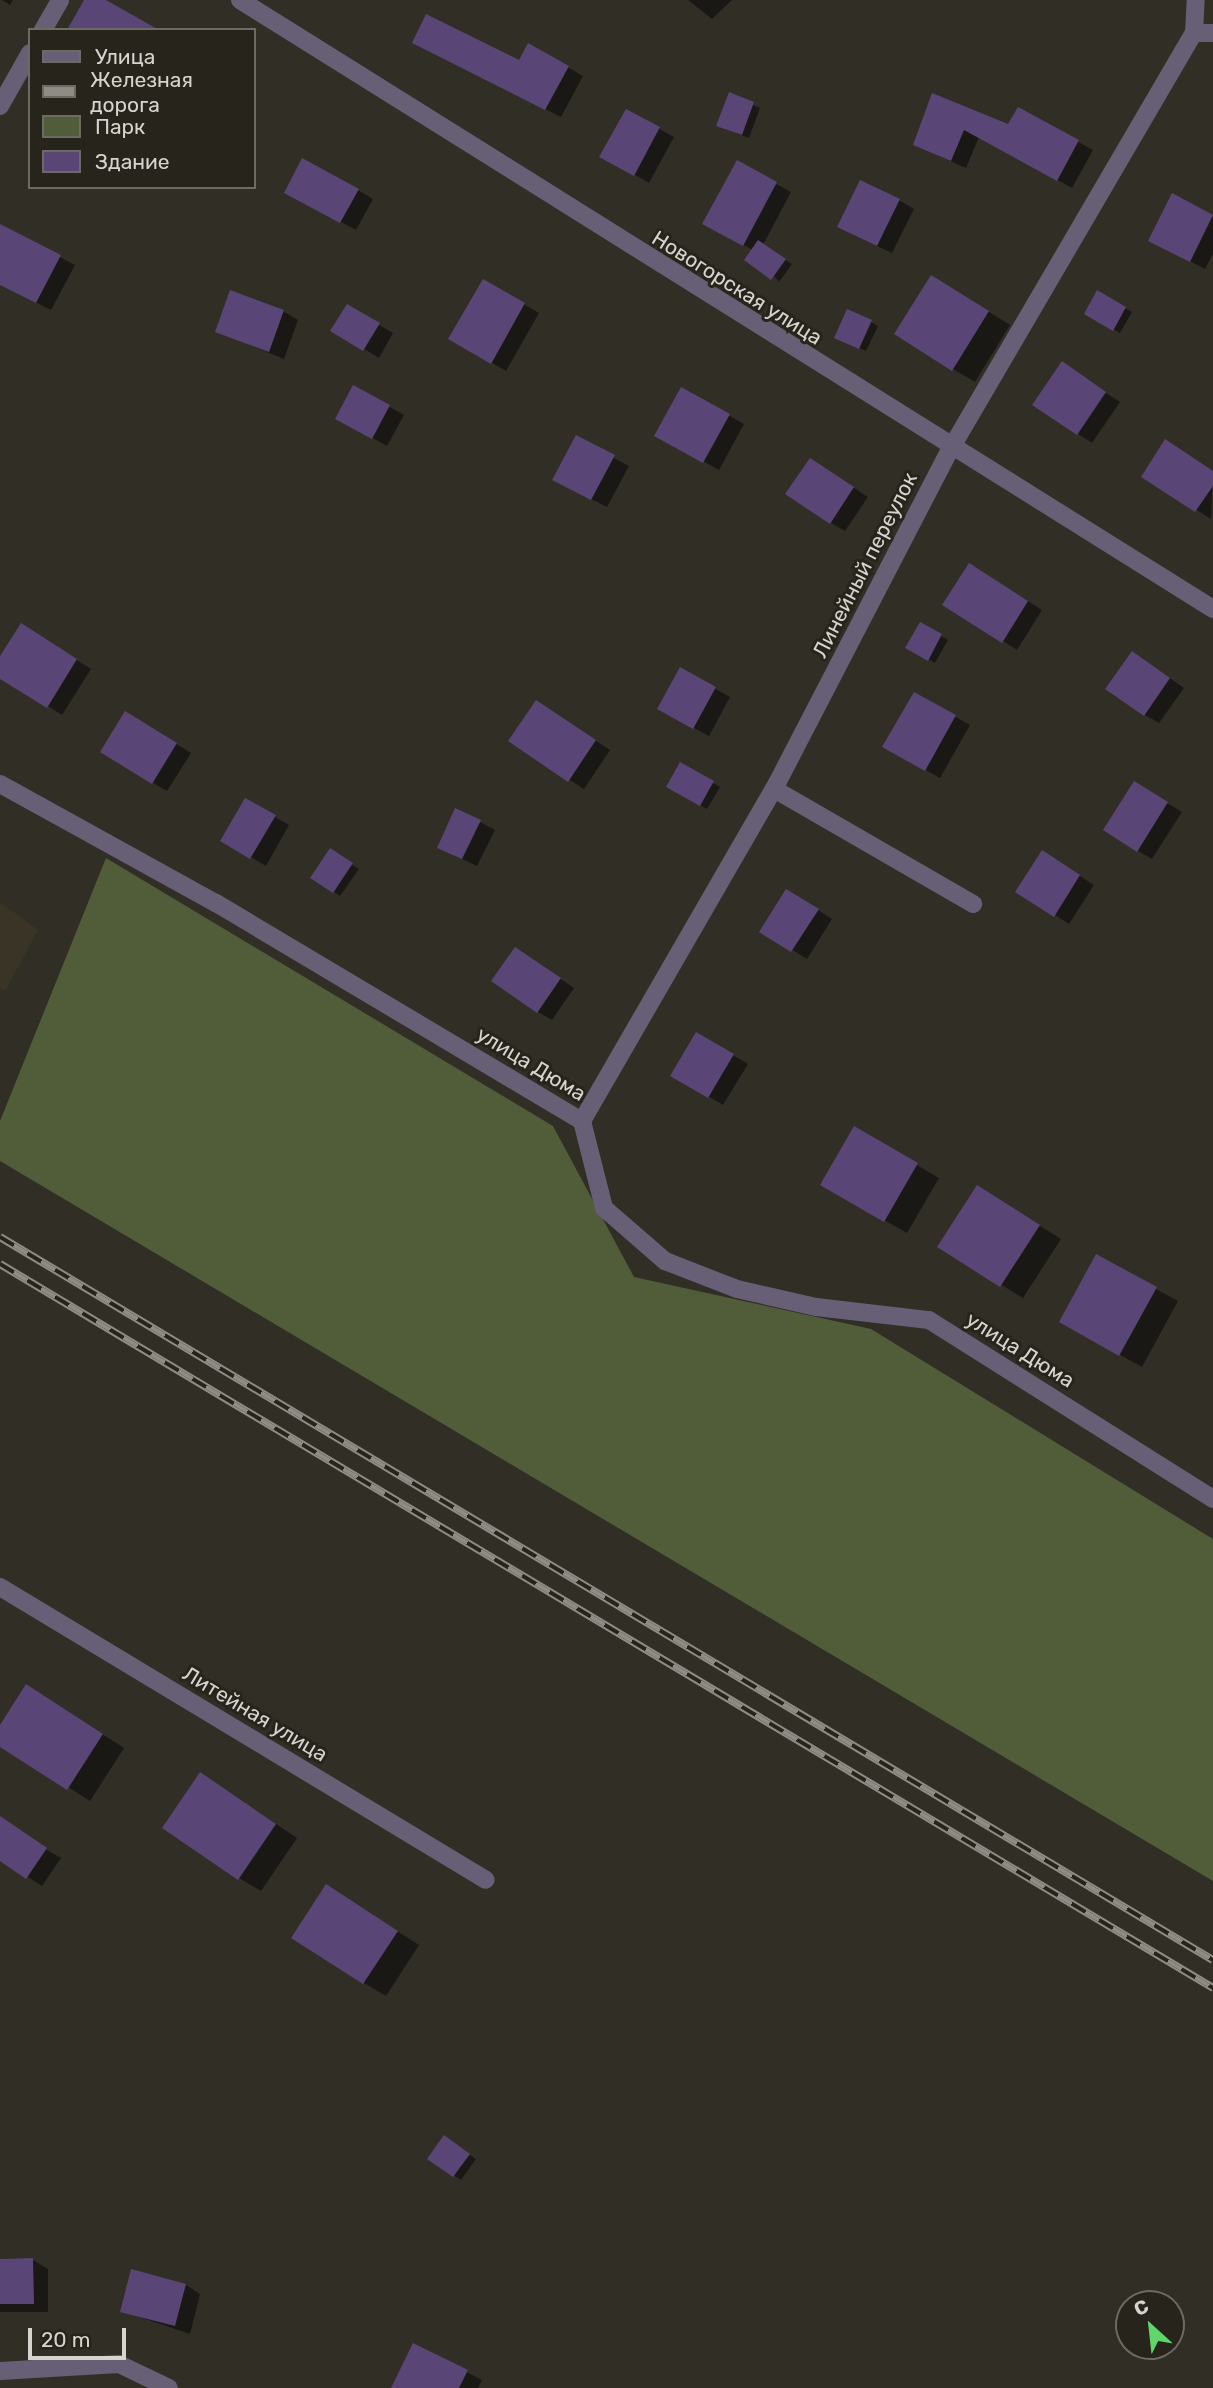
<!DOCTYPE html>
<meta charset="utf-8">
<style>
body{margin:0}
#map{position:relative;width:1213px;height:2388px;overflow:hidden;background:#312e26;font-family:Rubik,sans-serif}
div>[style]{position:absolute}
.built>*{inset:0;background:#3a3426}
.green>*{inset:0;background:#515c38}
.shadow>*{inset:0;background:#0007}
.building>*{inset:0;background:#5a4676}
.minor>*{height:18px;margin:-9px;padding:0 9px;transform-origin:9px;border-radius:9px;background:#665f75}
.rail>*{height:8px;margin-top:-4px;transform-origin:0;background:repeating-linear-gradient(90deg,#27241c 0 16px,#8e8c85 0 32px);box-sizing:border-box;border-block:2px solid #8e8c85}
span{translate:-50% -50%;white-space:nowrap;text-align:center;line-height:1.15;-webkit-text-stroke:6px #27241c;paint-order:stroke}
.street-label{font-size:21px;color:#d6d4cf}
.legend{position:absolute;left:28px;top:28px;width:228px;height:161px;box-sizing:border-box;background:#27241c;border:2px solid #6d6a64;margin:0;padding:9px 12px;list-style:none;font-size:21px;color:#d6d4cf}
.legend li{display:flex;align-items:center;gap:14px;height:35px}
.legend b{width:35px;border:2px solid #6d6a64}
.north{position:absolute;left:1115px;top:2290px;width:70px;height:70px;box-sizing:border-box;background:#27241c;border:2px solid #6d6a64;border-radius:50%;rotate:333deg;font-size:19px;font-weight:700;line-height:28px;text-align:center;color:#d6d4cf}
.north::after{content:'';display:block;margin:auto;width:24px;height:32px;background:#5fd56b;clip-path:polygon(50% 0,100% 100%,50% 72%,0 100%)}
.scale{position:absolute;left:28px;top:2328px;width:98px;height:32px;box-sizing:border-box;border:4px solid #d6d4cf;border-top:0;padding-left:9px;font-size:21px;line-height:24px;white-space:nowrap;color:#d6d4cf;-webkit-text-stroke:5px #27241c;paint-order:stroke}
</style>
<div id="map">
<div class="built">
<div style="clip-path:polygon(0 902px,38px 930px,5px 991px,0 988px)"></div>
</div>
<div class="green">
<div style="clip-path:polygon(106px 858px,553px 1126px,634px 1277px,871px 1329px,1213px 1539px,1213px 1881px,0 1161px,0 1121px)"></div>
</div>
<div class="shadow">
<div style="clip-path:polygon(2px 0,13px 0,10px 5px)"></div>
<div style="clip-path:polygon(688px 0,732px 0,712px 19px)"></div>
<div style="clip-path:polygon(529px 45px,583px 76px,561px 117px,429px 51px,520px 62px)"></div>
<div style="clip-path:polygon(730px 95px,760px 108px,749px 138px,725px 129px)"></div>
<div style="clip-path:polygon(933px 95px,1009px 126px,1018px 109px,1093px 150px,1072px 188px,979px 137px,966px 168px,915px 145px)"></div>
<div style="clip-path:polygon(627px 111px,674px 137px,649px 183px,602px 156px)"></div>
<div style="clip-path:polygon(738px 163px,791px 192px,763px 245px,792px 264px,779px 282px,753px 250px,704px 224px)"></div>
<div style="clip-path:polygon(358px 190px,373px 199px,356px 230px,301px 201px)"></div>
<div style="clip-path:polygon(1173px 196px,1213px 217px,1213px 254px,1205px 269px,1165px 248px)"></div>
<div style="clip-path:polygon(899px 200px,914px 209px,892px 253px,854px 235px)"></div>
<div style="clip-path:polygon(0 226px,75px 265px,51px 310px,0 284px)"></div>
<div style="clip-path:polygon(484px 281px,539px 313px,506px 371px,450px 339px)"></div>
<div style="clip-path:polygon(954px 290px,1010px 325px,975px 382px,953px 369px)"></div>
<div style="clip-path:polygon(1098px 293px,1132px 312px,1120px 333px,1086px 313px)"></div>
<div style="clip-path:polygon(347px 306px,393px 333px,379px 358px,333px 330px)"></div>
<div style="clip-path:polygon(283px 311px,298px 320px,284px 359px,217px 331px)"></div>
<div style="clip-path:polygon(871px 322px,878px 326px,866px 351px,843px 341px)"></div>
<div style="clip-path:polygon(1075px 373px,1120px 402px,1092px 443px,1078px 434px)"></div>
<div style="clip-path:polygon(354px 387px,404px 415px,387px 446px,337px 418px)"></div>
<div style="clip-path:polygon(682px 389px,744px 424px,719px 470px,656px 435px)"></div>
<div style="clip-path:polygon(576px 438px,629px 466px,607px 507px,569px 488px)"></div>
<div style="clip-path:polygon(825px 469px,868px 497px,845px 531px,831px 523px)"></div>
<div style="clip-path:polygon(1213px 472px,1211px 519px,1143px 476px)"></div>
<div style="clip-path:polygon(985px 574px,1042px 610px,1017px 650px,1003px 641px)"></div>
<div style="clip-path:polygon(921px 624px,948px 640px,935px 663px,907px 647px)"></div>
<div style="clip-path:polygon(36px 634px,91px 669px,62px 715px,0 676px,0 659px)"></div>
<div style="clip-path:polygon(1147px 662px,1184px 688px,1159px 723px,1145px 715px)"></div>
<div style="clip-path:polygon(680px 669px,730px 697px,709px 736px,659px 709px)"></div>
<div style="clip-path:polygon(914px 694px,970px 725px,940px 778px,885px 747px)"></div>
<div style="clip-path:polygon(551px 711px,610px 750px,584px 789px,510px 741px)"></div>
<div style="clip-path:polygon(141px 722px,191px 753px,167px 791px,153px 783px)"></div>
<div style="clip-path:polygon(680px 765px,720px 787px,707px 809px,668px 786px)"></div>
<div style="clip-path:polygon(1149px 792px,1182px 812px,1152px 859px,1138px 851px)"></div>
<div style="clip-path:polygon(246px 800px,289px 825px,266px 866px,222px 840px)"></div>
<div style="clip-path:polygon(480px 822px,495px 830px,477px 866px,454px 855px)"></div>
<div style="clip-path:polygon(330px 851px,359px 869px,340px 896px,334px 892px)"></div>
<div style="clip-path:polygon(1057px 861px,1094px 885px,1069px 924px,1055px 915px)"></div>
<div style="clip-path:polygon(801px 899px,832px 919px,807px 959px,762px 931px)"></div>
<div style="clip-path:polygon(530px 958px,574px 988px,552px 1020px,538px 1012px)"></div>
<div style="clip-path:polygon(697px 1034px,748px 1064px,723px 1105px,673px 1075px)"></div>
<div style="clip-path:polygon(855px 1129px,939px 1178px,907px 1233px,823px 1185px)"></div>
<div style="clip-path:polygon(999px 1200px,1061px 1239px,1023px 1298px,939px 1247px)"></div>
<div style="clip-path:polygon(1156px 1289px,1178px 1301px,1142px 1367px,1061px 1322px)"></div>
<div style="clip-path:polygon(49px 1700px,124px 1748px,90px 1801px,0 1744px,0 1728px)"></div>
<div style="clip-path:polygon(222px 1788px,297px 1838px,261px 1891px,239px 1878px)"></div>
<div style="clip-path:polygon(0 1823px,61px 1858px,42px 1886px,0 1859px)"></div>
<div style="clip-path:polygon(348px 1900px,419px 1945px,386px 1996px,364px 1983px)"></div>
<div style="clip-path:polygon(451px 2142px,476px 2159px,461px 2180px,430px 2159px)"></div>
<div style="clip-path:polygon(33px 2260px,48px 2269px,48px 2312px,0 2312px,0 2261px)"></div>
<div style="clip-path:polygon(186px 2285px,200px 2294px,190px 2334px,122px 2311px)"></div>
<div style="clip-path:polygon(414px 2345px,482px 2380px,478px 2388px,393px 2388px)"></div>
</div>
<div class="building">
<div style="clip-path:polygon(84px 0,106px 0,159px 30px,67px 30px)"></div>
<div style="clip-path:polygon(426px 14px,519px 60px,528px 43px,569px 66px,545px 110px,412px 43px)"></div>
<div style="clip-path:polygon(729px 92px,754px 102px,742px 135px,716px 126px)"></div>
<div style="clip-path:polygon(932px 93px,1008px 124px,1018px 107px,1079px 140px,1057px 181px,964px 130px,951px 161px,913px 145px)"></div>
<div style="clip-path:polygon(626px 109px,660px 127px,634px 176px,599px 157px)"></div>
<div style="clip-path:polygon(302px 158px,359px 189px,340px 223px,284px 193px)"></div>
<div style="clip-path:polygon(737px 160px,777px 182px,743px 246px,702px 224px)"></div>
<div style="clip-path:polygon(860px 180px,900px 199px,877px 246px,837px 227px)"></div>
<div style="clip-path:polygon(1172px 193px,1213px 215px,1190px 262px,1148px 241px)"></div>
<div style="clip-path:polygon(0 224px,61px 255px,36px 303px,0 285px)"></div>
<div style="clip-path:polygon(758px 240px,786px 259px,771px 280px,744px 260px)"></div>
<div style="clip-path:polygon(931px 275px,989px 311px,952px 371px,894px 334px)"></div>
<div style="clip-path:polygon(483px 279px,525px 303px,491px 364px,448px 339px)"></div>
<div style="clip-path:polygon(230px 290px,284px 310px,269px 352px,215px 332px)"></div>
<div style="clip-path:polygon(1097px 290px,1126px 307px,1113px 331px,1084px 314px)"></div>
<div style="clip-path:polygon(347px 304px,380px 323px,363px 351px,330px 331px)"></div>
<div style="clip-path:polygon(847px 309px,872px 320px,859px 349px,834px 338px)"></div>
<div style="clip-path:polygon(1062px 361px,1106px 392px,1077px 435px,1032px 405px)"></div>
<div style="clip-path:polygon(353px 385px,390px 405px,372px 439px,335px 419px)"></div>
<div style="clip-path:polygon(681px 387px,730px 414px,703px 463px,654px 436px)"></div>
<div style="clip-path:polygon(576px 435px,615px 455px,591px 500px,552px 480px)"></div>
<div style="clip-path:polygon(1165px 439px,1213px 471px,1213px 486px,1195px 512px,1141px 477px)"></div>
<div style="clip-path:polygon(810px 458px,854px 487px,830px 524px,785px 494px)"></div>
<div style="clip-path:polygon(969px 563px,1028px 601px,1002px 643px,942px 605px)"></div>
<div style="clip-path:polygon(920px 622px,942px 634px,928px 661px,905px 648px)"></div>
<div style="clip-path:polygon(21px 623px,77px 659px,47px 708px,0 679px,0 656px)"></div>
<div style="clip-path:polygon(1132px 651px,1170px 678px,1144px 716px,1105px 689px)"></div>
<div style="clip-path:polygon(680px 667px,716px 687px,693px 729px,657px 709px)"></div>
<div style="clip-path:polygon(914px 692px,956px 715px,925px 771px,882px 747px)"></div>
<div style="clip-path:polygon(536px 700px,596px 740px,568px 782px,508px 741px)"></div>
<div style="clip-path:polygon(125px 711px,177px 743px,152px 784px,100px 752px)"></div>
<div style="clip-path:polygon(680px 762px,714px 781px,700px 806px,666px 787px)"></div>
<div style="clip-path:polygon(1134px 781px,1168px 802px,1137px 852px,1103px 830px)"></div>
<div style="clip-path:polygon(245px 798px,276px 815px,250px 859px,220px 841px)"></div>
<div style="clip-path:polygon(455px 808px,481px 820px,462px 859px,437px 848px)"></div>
<div style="clip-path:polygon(330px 848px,353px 863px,333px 893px,310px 878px)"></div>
<div style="clip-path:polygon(1042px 850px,1080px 875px,1054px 917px,1015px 892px)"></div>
<div style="clip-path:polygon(786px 889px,819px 909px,791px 952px,759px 932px)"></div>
<div style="clip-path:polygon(515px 947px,561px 978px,537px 1013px,491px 981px)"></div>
<div style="clip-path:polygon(696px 1032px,734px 1054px,708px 1098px,670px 1076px)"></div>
<div style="clip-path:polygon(854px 1126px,918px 1163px,884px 1222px,820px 1185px)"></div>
<div style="clip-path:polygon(977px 1185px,1040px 1225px,1000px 1287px,937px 1247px)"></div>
<div style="clip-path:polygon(1096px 1254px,1157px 1287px,1119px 1356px,1059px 1322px)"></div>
<div style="clip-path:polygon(26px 1684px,103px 1734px,67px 1790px,0 1747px,0 1725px)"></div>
<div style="clip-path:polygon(200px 1772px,276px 1824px,238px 1880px,162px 1828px)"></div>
<div style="clip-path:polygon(0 1816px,47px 1848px,26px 1879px,0 1861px)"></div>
<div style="clip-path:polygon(326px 1884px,398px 1931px,363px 1984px,291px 1938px)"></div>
<div style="clip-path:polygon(444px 2135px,470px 2154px,453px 2177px,427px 2159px)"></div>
<div style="clip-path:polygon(33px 2258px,34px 2304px,0 2304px,0 2259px)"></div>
<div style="clip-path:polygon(131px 2269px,186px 2284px,175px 2326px,120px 2312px)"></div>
<div style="clip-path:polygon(413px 2343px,468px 2370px,459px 2388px,391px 2388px)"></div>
</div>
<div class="minor">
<div style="left:240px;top:0;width:1148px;rotate:32.04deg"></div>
<div style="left:43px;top:30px;width:34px;rotate:-60deg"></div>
<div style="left:1194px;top:33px;width:19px"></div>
<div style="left:0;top:106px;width:61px;rotate:-60.5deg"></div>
<div style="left:0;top:784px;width:247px;rotate:28.9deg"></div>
<div style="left:216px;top:903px;width:426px;rotate:30.8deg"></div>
<div style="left:582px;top:1121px;width:90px;rotate:75.8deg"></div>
<div style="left:604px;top:1208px;width:81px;rotate:41deg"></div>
<div style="left:665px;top:1261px;width:77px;rotate:21.3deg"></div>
<div style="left:737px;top:1289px;width:81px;rotate:12.8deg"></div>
<div style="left:816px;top:1307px;width:114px;rotate:6.6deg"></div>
<div style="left:929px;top:1320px;width:336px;rotate:32.2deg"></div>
<div style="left:774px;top:789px;width:230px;rotate:30deg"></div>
<div style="left:582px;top:1121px;width:384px;rotate:-60deg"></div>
<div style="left:774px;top:789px;width:382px;rotate:-62.6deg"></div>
<div style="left:950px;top:450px;width:483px;rotate:-59.7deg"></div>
<div style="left:1194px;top:33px;width:33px;rotate:-87deg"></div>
<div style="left:0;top:1587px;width:567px;rotate:31.08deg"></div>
<div style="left:0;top:2371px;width:119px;rotate:-3.4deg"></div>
<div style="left:119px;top:2364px;width:55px;rotate:25.6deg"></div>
</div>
<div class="rail">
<div style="left:0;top:1237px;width:1412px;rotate:30.8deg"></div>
<div style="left:0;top:1264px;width:1413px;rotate:30.83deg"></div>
</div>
<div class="street-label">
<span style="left:737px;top:288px;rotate:32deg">Новогорская улица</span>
<span style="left:865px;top:565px;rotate:-63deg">Линейный переулок</span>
<span style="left:531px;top:1064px;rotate:31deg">улица Дюма</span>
<span style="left:1020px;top:1350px;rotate:32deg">улица Дюма</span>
<span style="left:255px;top:1714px;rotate:31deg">Литейная улица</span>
</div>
<ul class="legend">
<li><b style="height:9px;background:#665f75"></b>Улица</li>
<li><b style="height:9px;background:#8e8c85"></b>Железная дорога</li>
<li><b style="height:19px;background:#515c38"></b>Парк</li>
<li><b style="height:19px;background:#5a4676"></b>Здание</li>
</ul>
<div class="north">С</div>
<div class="scale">20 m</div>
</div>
